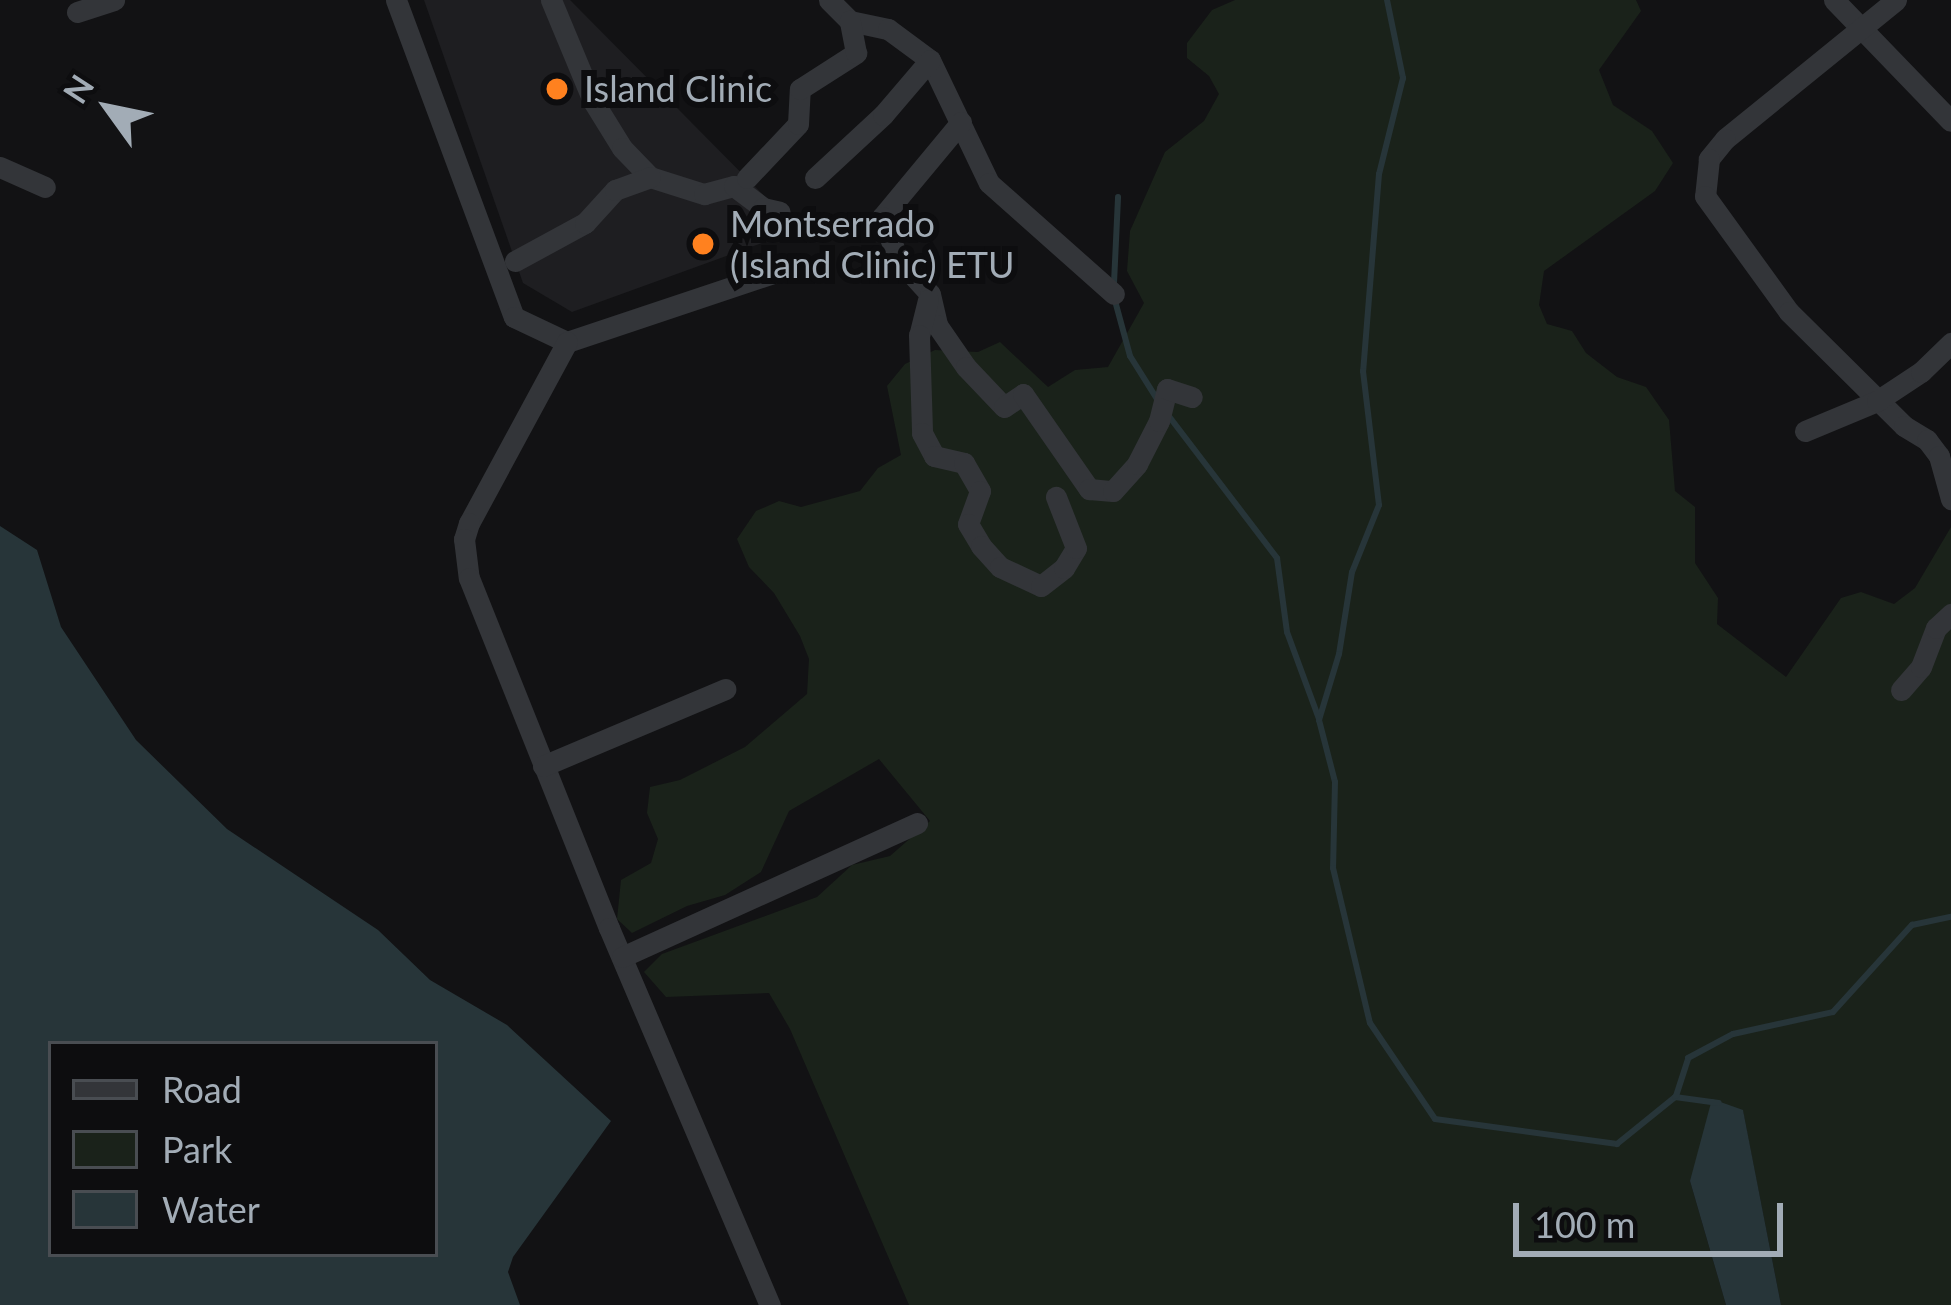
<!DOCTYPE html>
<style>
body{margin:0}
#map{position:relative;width:1951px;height:1305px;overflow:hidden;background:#121214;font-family:Lato,sans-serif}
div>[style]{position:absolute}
.built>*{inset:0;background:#1e1e21}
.green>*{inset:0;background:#1a221a}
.water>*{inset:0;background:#273539}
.stream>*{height:6px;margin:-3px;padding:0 3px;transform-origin:3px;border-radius:3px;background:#273539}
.minor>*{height:21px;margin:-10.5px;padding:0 10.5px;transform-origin:10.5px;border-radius:10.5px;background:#333539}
.dots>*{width:33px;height:33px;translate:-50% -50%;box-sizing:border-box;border:6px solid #0d0d0f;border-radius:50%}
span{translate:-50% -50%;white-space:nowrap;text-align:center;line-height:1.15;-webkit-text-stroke:12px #0d0d0f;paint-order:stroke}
.poi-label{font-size:36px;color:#a2acb6}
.left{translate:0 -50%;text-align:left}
.legend{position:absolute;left:48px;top:1041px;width:390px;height:216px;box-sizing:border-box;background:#0d0d0f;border:3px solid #494d52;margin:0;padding:15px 21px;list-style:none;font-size:36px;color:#a2acb6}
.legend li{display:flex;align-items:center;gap:24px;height:60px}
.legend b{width:60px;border:3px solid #494d52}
.north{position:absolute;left:48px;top:48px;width:120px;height:120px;-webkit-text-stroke:9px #0d0d0f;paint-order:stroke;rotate:303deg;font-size:33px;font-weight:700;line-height:48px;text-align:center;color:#a2acb6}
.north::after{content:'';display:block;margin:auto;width:42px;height:54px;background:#a2acb6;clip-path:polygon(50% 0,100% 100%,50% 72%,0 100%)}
.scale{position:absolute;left:1513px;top:1203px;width:270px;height:54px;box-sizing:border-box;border:6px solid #a2acb6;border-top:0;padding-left:15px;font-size:36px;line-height:42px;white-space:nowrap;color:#a2acb6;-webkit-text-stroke:9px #0d0d0f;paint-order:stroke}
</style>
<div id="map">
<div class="built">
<div style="clip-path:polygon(424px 0,570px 0,798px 230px,572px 312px,523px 283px)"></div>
</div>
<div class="green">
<div style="clip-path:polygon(1235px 0,1636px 0,1641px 11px,1599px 70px,1613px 105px,1652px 131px,1673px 163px,1655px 191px,1544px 271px,1539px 305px,1547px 324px,1572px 331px,1586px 353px,1617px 377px,1646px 387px,1669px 420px,1675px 491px,1695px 507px,1695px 563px,1718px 598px,1717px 624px,1786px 677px,1841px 598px,1861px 592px,1894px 604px,1915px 588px,1951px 527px,1951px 1305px,1781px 1305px,1743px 1111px,1690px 1181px,1726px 1305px,909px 1305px,790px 1029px,769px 993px,666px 997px,644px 972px,662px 954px,817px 897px,852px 865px,890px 856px,930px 821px,879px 759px,789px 811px,761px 872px,725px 895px,687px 906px,632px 933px,617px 919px,621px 880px,651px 863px,658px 839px,647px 813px,650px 787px,680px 780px,745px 747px,807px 694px,809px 659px,800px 636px,774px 593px,749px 567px,737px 539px,756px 511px,779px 501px,801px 507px,860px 491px,878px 468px,901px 455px,887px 386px,905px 364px,935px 350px,978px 352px,1000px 342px,1048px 387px,1075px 370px,1108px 367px,1144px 303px,1127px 271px,1130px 231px,1165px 152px,1204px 121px,1219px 94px,1209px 76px,1187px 58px,1187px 43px,1212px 10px)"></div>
</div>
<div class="water">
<div style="clip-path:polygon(evenodd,0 526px,37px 550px,61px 627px,136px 740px,227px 829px,378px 930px,430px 980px,507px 1025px,611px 1121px,513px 1257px,508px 1272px,520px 1305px,0 1305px,0 526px,435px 1044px,435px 1254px,51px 1254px,51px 1044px,435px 1044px)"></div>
<div style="clip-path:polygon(1712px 1099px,1743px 1110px,1781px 1305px,1726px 1305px,1690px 1181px)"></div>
</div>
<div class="stream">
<div style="left:1387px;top:0;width:80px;rotate:78.4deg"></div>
<div style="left:1403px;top:78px;width:99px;rotate:104deg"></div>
<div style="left:1379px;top:174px;width:198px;rotate:94.6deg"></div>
<div style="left:1363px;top:371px;width:135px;rotate:83.2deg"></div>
<div style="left:1379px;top:505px;width:72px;rotate:111.9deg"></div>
<div style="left:1352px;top:572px;width:83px;rotate:99deg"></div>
<div style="left:1339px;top:654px;width:69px;rotate:106.9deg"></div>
<div style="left:1319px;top:720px;width:64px;rotate:75.5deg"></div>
<div style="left:1335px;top:782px;width:86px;rotate:91.3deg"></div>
<div style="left:1333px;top:868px;width:159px;rotate:76.6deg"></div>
<div style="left:1370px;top:1023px;width:116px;rotate:55.9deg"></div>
<div style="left:1435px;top:1119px;width:184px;rotate:7.8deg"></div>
<div style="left:1617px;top:1144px;width:75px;rotate:-39deg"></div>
<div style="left:1675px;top:1097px;width:44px;rotate:7.8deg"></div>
<div style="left:1114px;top:283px;width:86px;rotate:-87.3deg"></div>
<div style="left:1114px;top:297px;width:61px;rotate:74.8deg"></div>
<div style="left:1130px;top:356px;width:51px;rotate:57.9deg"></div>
<div style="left:1168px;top:415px;width:180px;rotate:52.7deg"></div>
<div style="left:1277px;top:558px;width:75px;rotate:82.3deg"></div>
<div style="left:1287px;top:632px;width:93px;rotate:69.8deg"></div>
<div style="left:1676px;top:1096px;width:40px;rotate:-72deg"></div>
<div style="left:1688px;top:1058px;width:51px;rotate:-28.1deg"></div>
<div style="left:1733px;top:1034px;width:102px;rotate:-12.4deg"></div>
<div style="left:1833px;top:1012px;width:118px;rotate:-47.8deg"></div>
<div style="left:1912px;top:925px;width:40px;rotate:-12deg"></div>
</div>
<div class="minor">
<div style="left:396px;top:0;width:338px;rotate:69.6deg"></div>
<div style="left:514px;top:317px;width:59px;rotate:25.3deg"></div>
<div style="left:567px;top:342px;width:227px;rotate:-18.5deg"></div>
<div style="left:551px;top:0;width:109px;rotate:67.4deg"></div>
<div style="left:593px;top:101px;width:55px;rotate:58.3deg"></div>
<div style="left:622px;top:148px;width:40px;rotate:46deg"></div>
<div style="left:650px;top:177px;width:57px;rotate:17.5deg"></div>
<div style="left:704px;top:194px;width:31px;rotate:-15deg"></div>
<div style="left:734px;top:186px;width:36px;rotate:37deg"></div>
<div style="left:763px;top:208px;width:17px;rotate:13deg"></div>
<div style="left:829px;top:0;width:30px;rotate:45deg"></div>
<div style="left:850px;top:21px;width:39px;rotate:12deg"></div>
<div style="left:888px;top:29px;width:52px;rotate:36.4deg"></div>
<div style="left:930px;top:60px;width:136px;rotate:64.4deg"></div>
<div style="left:989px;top:183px;width:167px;rotate:41.6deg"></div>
<div style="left:1834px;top:0;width:168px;rotate:46deg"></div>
<div style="left:1896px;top:0;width:220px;rotate:140.9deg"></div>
<div style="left:1725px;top:139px;width:26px;rotate:129deg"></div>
<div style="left:1709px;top:159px;width:37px;rotate:96deg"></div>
<div style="left:1705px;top:196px;width:143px;rotate:54.1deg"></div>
<div style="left:1789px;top:312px;width:162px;rotate:44.7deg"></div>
<div style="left:1904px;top:426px;width:27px;rotate:31deg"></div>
<div style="left:1927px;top:440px;width:20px;rotate:53deg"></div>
<div style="left:1939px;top:456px;width:45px;rotate:74.4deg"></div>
<div style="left:77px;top:12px;width:39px;rotate:-18deg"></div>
<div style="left:961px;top:122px;width:124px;rotate:129.7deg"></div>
<div style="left:882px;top:217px;width:45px;rotate:69.1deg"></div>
<div style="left:898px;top:259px;width:47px;rotate:47.6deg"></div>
<div style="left:930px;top:294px;width:32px;rotate:77deg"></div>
<div style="left:937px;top:325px;width:51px;rotate:55.4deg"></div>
<div style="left:966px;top:367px;width:55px;rotate:46.5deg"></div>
<div style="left:1004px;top:407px;width:23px;rotate:-34deg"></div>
<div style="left:1023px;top:394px;width:116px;rotate:55.2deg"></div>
<div style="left:1089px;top:489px;width:24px;rotate:5deg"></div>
<div style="left:1113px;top:491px;width:36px;rotate:-48deg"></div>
<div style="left:1137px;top:464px;width:48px;rotate:-62.9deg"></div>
<div style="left:1159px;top:421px;width:33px;rotate:-76deg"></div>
<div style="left:1167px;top:389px;width:26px;rotate:18deg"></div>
<div style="left:0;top:167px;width:49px;rotate:24deg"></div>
<div style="left:747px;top:178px;width:74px;rotate:-46.6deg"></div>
<div style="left:798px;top:124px;width:35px;rotate:-87deg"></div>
<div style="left:800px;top:89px;width:67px;rotate:-32.7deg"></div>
<div style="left:856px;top:53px;width:33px;rotate:-101deg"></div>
<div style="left:815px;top:178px;width:93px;rotate:-42.8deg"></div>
<div style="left:883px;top:115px;width:72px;rotate:-49.5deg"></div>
<div style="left:515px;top:261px;width:80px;rotate:-28.5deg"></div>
<div style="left:585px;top:223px;width:45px;rotate:-47.7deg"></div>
<div style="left:615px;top:190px;width:37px;rotate:-20deg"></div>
<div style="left:928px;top:300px;width:36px;rotate:104deg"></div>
<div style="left:919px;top:335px;width:98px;rotate:88.2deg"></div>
<div style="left:922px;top:433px;width:26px;rotate:62deg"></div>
<div style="left:934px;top:456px;width:31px;rotate:13deg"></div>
<div style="left:964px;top:463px;width:32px;rotate:60deg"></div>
<div style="left:980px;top:491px;width:35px;rotate:110deg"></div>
<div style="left:968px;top:524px;width:26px;rotate:59deg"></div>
<div style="left:981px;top:546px;width:28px;rotate:48deg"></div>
<div style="left:1000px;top:567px;width:45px;rotate:24.9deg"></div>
<div style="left:1041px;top:586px;width:29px;rotate:-38deg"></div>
<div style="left:1064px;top:568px;width:23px;rotate:-59deg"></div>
<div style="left:1076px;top:548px;width:55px;rotate:-111.4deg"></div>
<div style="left:567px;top:342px;width:206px;rotate:118.4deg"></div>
<div style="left:469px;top:523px;width:17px;rotate:107deg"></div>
<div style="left:464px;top:539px;width:39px;rotate:83deg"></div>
<div style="left:469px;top:578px;width:377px;rotate:68.2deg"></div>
<div style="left:609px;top:928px;width:410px;rotate:66.9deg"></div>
<div style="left:1805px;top:431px;width:78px;rotate:-22.6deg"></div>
<div style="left:1877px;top:401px;width:53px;rotate:-33.4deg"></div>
<div style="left:1921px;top:372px;width:42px;rotate:-44deg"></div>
<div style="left:1901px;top:690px;width:30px;rotate:-49deg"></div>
<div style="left:1921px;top:667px;width:42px;rotate:-69deg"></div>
<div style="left:1936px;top:628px;width:21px;rotate:-43deg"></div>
<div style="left:543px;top:766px;width:198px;rotate:-22.9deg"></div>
<div style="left:622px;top:957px;width:324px;rotate:-24.4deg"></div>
</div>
<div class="dots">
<div style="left:557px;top:89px;background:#ff811f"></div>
<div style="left:703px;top:244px;background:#ff811f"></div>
</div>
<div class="poi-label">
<span class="left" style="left:584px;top:89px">Island Clinic</span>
<span class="left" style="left:730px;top:244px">Montserrado<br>(Island Clinic) ETU</span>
</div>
<ul class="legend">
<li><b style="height:15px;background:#333539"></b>Road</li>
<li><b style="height:33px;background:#1a221a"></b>Park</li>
<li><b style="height:33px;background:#273539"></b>Water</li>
</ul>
<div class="north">N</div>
<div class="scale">100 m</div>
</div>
